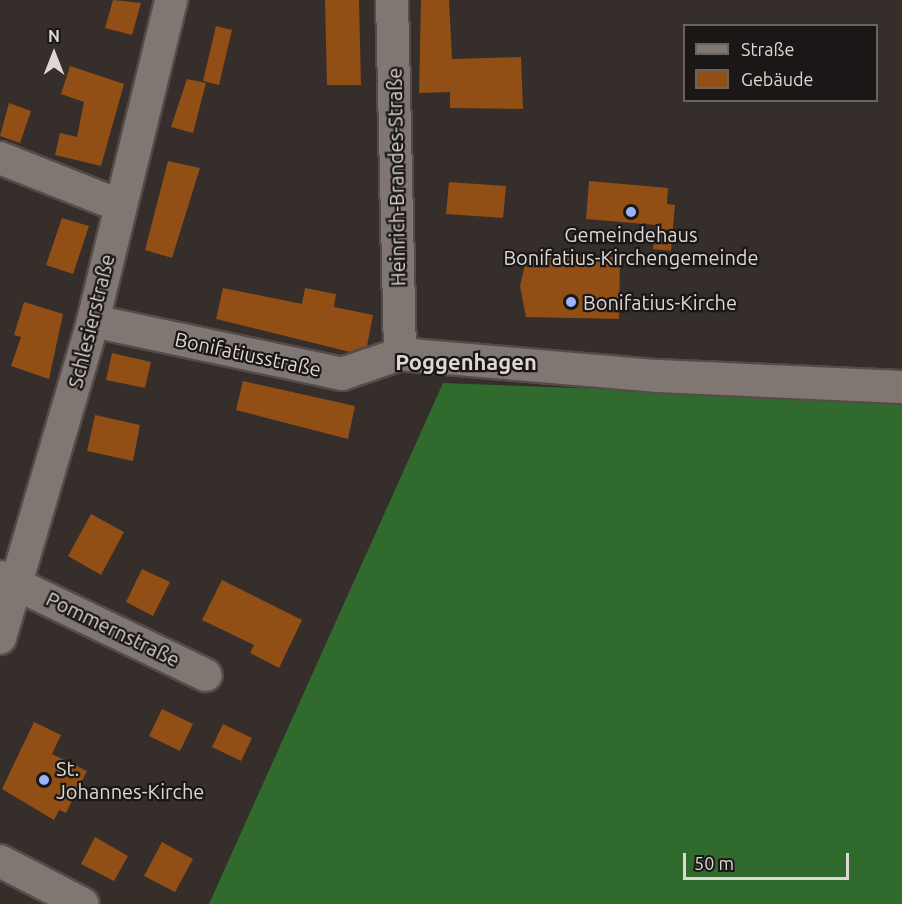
<!DOCTYPE html>
<meta charset="utf-8">
<style>
body{margin:0}
#map{position:relative;width:902px;height:904px;overflow:hidden;background:#352e2b;font-family:Ubuntu,sans-serif}
div>[style]{position:absolute}
.forest>*{inset:0;background:#306b2d}
.building>*{inset:0;background:#914e15}
.roads{filter:drop-shadow(2px 0 #534c4a) drop-shadow(-2px 0 #534c4a) drop-shadow(0 2px #534c4a) drop-shadow(0 -2px #534c4a)}
.minor>*{height:32px;margin:-16px;padding:0 16px;transform-origin:16px;border-radius:16px;background:#807773}
.dots>*{width:16px;height:16px;translate:-50% -50%;box-sizing:border-box;border:3px solid #1a1716;border-radius:50%}
span{translate:-50% -50%;white-space:nowrap;text-align:center;line-height:1.15;-webkit-text-stroke:4.5px #1a1716;paint-order:stroke}
.street-label{font-size:20px;color:#ddd8d6}
.poi-label{font-size:20px;color:#ddd8d6}
.left{translate:0 -50%;text-align:left}
.quarter-label{font-size:22px;color:#ddd8d6;font-weight:700}
.legend{position:absolute;left:683px;top:24px;width:195px;height:78px;box-sizing:border-box;background:#1a1716;border:2px solid #686463;margin:0;padding:8px 10px;list-style:none;font-size:18px;color:#ddd8d6}
.legend li{display:flex;align-items:center;gap:12px;height:30px}
.legend b{width:30px;border:2px solid #686463}
.north{position:absolute;left:24px;top:24px;width:60px;height:60px;-webkit-text-stroke:4px #1a1716;paint-order:stroke;rotate:0deg;font-size:16px;font-weight:700;line-height:24px;text-align:center;color:#ddd8d6}
.north::after{content:'';display:block;margin:auto;width:21px;height:27px;background:#ddd8d6;clip-path:polygon(50% 0,100% 100%,50% 72%,0 100%)}
.scale{position:absolute;left:683px;top:853px;width:166px;height:27px;box-sizing:border-box;border:3px solid #ddd8d6;border-top:0;padding-left:8px;font-size:18px;line-height:21px;white-space:nowrap;color:#ddd8d6;-webkit-text-stroke:4px #1a1716;paint-order:stroke}
</style>
<div id="map">
<div class="forest">
<div style="clip-path:polygon(443px 383px,902px 400px,902px 904px,209px 904px)"></div>
</div>
<div class="building">
<div style="clip-path:polygon(113px 0,141px 3px,132px 35px,105px 28px)"></div>
<div style="clip-path:polygon(325px 0,359px 0,361px 85px,327px 85px)"></div>
<div style="clip-path:polygon(421px 0,449px 0,452px 59px,521px 57px,523px 109px,450px 108px,450px 92px,419px 93px)"></div>
<div style="clip-path:polygon(216px 26px,232px 30px,219px 85px,203px 81px)"></div>
<div style="clip-path:polygon(70px 66px,124px 84px,101px 166px,55px 155px,60px 133px,77px 137px,84px 102px,61px 94px)"></div>
<div style="clip-path:polygon(187px 79px,206px 83px,193px 133px,171px 127px)"></div>
<div style="clip-path:polygon(9px 103px,31px 111px,20px 143px,0 136px)"></div>
<div style="clip-path:polygon(168px 161px,200px 168px,172px 258px,145px 250px)"></div>
<div style="clip-path:polygon(589px 181px,668px 188px,667px 204px,675px 205px,671px 251px,653px 249px,656px 225px,586px 219px)"></div>
<div style="clip-path:polygon(449px 182px,506px 186px,503px 218px,446px 214px)"></div>
<div style="clip-path:polygon(62px 218px,89px 226px,73px 274px,46px 265px)"></div>
<div style="clip-path:polygon(527px 256px,620px 257px,619px 319px,526px 317px,520px 286px)"></div>
<div style="clip-path:polygon(223px 288px,302px 304px,305px 288px,336px 294px,334px 307px,373px 315px,367px 346px,350px 352px,216px 319px)"></div>
<div style="clip-path:polygon(24px 302px,63px 314px,49px 379px,11px 366px,21px 337px,14px 335px)"></div>
<div style="clip-path:polygon(112px 353px,151px 362px,145px 388px,106px 380px)"></div>
<div style="clip-path:polygon(243px 381px,355px 406px,348px 439px,236px 410px)"></div>
<div style="clip-path:polygon(95px 415px,140px 425px,133px 461px,87px 451px)"></div>
<div style="clip-path:polygon(91px 514px,124px 532px,101px 575px,68px 556px)"></div>
<div style="clip-path:polygon(142px 569px,170px 582px,153px 616px,126px 602px)"></div>
<div style="clip-path:polygon(222px 580px,302px 620px,279px 668px,250px 653px,254px 645px,202px 620px)"></div>
<div style="clip-path:polygon(162px 709px,193px 724px,180px 751px,149px 736px)"></div>
<div style="clip-path:polygon(34px 722px,61px 735px,52px 754px,87px 771px,66px 813px,59px 810px,54px 820px,2px 789px)"></div>
<div style="clip-path:polygon(223px 724px,252px 738px,241px 761px,212px 747px)"></div>
<div style="clip-path:polygon(95px 837px,128px 856px,114px 881px,81px 864px)"></div>
<div style="clip-path:polygon(162px 842px,193px 859px,175px 892px,144px 876px)"></div>
</div>
<div class="roads">
<div class="minor">
<div style="left:392px;top:0;width:354px;rotate:88.7deg"></div>
<div style="left:0;top:158px;width:128px;rotate:21.6deg"></div>
<div style="left:93px;top:321px;width:255px;rotate:12deg"></div>
<div style="left:342px;top:374px;width:61px;rotate:-19deg"></div>
<div style="left:400px;top:354px;width:259px;rotate:4.9deg"></div>
<div style="left:658px;top:376px;width:244px;rotate:2.6deg"></div>
<div style="left:1px;top:577px;width:227px;rotate:25.6deg"></div>
<div style="left:0;top:638px;width:330px;rotate:-73.6deg"></div>
<div style="left:93px;top:321px;width:330px;rotate:-76.3deg"></div>
<div style="left:0;top:861px;width:93px;rotate:27.4deg"></div>
</div>
</div>
<div class="dots">
<div style="left:631px;top:212px;background:#9db4fd"></div>
<div style="left:571px;top:302px;background:#9db4fd"></div>
<div style="left:44px;top:780px;background:#9db4fd"></div>
</div>
<div class="street-label">
<span style="left:396px;top:177px;rotate:-91deg">Heinrich-Brandes-Straße</span>
<span style="left:91px;top:321px;rotate:-76deg">Schlesierstraße</span>
<span style="left:248px;top:354px;rotate:12deg">Bonifatiusstraße</span>
<span style="left:113px;top:629px;rotate:26deg">Pommernstraße</span>
</div>
<div class="poi-label">
<span style="left:631px;top:246px">Gemeindehaus<br>Bonifatius-Kirchengemeinde</span>
<span class="left" style="left:583px;top:302px">Bonifatius-Kirche</span>
<span class="left" style="left:56px;top:780px">St.<br>Johannes-Kirche</span>
</div>
<div class="quarter-label">
<span style="left:466px;top:362px">Poggenhagen</span>
</div>
<ul class="legend">
<li><b style="height:8px;background:#807773"></b>Straße</li>
<li><b style="height:16px;background:#914e15"></b>Gebäude</li>
</ul>
<div class="north">N</div>
<div class="scale">50 m</div>
</div>
